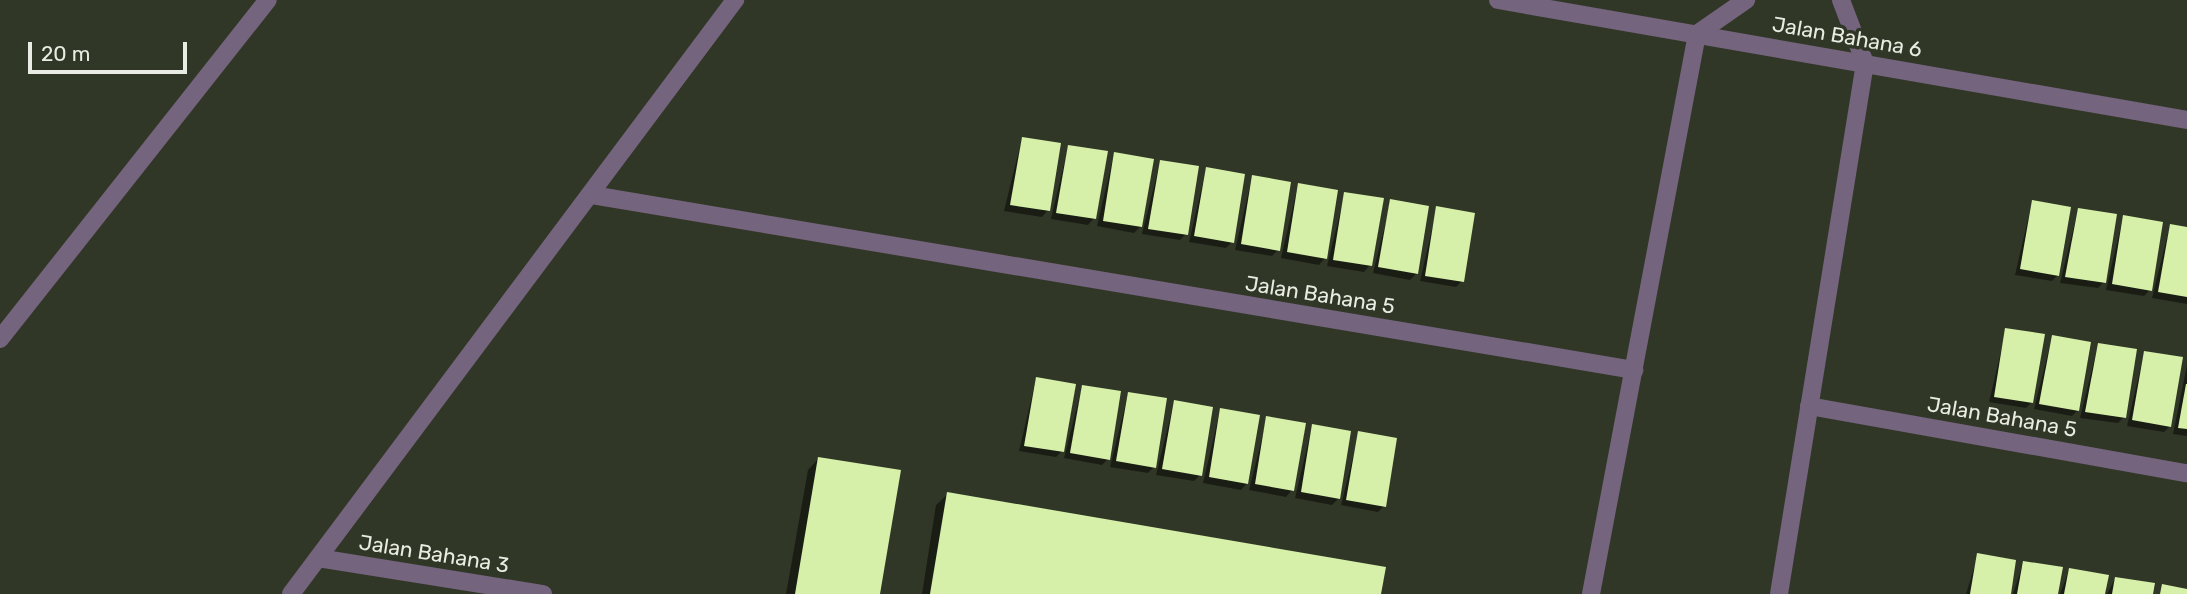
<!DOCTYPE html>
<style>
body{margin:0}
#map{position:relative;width:2187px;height:594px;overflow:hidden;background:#313727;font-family:Rubik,sans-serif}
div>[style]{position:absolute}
.shadow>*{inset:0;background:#0007}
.building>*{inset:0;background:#d6f0a9}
.minor>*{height:18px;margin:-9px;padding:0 9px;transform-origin:9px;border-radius:9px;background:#75647d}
span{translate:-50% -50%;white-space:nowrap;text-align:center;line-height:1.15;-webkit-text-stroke:7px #313727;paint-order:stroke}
.street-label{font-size:21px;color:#e8ece2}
.scale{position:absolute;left:28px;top:42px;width:159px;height:32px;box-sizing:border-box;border:4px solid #e8ece2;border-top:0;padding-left:9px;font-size:21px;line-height:24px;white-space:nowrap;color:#e8ece2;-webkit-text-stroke:5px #313727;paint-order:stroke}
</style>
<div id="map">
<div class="shadow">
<div style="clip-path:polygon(1022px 138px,1048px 210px,1042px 217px,1004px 211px)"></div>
<div style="clip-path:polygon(1068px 147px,1094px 218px,1088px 225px,1051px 219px)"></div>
<div style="clip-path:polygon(1114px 154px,1140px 227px,1134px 233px,1097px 226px)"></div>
<div style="clip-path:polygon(1160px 162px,1186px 234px,1180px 240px,1142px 234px)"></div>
<div style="clip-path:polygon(1206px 169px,1232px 242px,1226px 248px,1189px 242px)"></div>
<div style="clip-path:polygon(1252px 177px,1278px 250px,1272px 256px,1235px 250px)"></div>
<div style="clip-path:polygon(1298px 185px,1325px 258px,1319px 265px,1281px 258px)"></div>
<div style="clip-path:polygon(1345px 193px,1370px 265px,1364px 272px,1327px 266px)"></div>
<div style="clip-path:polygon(1391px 201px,1416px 274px,1410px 280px,1373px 273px)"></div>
<div style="clip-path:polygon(2032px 202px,2058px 275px,2052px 281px,2015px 275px)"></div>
<div style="clip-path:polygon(1437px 208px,1462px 281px,1456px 287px,1420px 281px)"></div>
<div style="clip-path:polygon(2078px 210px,2104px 282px,2098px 288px,2060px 283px)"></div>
<div style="clip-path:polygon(2123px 217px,2150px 290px,2144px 296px,2106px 290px)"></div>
<div style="clip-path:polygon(2170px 225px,2187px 228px,2187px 304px,2152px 298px)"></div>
<div style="clip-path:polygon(2006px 330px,2032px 402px,2026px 408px,1989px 402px)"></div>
<div style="clip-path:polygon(2052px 337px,2078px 410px,2072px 416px,2034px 409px)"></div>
<div style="clip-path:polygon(2098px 345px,2124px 417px,2118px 423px,2080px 418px)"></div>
<div style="clip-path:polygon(2144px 353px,2170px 426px,2164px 432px,2127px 426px)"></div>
<div style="clip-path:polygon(2187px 365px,2187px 436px,2173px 434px)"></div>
<div style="clip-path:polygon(1036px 379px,1062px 451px,1056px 457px,1019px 451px)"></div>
<div style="clip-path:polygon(1082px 387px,1108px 459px,1102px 465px,1064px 458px)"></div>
<div style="clip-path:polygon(1128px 394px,1154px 467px,1148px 473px,1110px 467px)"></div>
<div style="clip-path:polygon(1174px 402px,1200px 475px,1194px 481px,1156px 475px)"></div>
<div style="clip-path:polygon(1220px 410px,1247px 483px,1241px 490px,1203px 483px)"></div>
<div style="clip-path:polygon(1267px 418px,1292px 490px,1286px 497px,1249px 490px)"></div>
<div style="clip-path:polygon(1312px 426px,1338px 499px,1332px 505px,1295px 498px)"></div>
<div style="clip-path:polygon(1359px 433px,1384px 506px,1378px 512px,1341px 505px)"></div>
<div style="clip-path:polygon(819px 458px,878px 594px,786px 594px,808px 470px)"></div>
<div style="clip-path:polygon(948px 494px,1380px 594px,922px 594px,936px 505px)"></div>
<div style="clip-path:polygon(1978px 555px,2009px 594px,1966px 594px)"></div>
<div style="clip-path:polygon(2023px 563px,2056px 594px,2013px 594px)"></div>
<div style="clip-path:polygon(2069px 570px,2103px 594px,2060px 594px)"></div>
<div style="clip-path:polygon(2115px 579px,2151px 594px,2107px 594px)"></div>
</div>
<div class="building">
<div style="clip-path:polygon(1022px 137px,1061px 143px,1050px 211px,1010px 205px)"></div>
<div style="clip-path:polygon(1068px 145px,1108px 151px,1096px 219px,1056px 213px)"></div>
<div style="clip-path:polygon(1114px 152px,1154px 159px,1142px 227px,1103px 221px)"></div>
<div style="clip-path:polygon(1160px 160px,1199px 166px,1188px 235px,1148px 229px)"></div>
<div style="clip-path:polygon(1206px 167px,1245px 174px,1234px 243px,1194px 236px)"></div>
<div style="clip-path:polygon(1252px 175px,1291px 182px,1280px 251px,1241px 244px)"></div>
<div style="clip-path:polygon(1298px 183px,1338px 190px,1327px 259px,1287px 252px)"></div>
<div style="clip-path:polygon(1344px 192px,1384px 198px,1372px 266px,1333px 260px)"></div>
<div style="clip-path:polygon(1390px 199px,1429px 206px,1418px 274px,1378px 267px)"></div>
<div style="clip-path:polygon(2032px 200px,2071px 207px,2059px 276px,2020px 269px)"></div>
<div style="clip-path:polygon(1436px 206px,1475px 213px,1464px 282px,1425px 276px)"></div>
<div style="clip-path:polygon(2078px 208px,2117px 214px,2106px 283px,2065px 277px)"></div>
<div style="clip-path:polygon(2123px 215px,2163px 222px,2152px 291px,2112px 284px)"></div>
<div style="clip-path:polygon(2170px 224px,2187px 227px,2187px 297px,2158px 292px)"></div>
<div style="clip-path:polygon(2005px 328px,2045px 334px,2033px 403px,1994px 397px)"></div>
<div style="clip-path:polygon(2052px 335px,2091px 342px,2079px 411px,2039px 404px)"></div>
<div style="clip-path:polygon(2098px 343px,2137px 349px,2126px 418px,2085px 412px)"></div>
<div style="clip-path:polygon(2144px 351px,2183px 357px,2171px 427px,2132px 420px)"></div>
<div style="clip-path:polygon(1036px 377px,1076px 384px,1064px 452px,1024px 446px)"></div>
<div style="clip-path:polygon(2186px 384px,2187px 384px,2187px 429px,2178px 428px)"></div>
<div style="clip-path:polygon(1082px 385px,1121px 391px,1110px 460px,1070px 453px)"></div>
<div style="clip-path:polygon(1128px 392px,1167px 398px,1156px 468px,1116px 461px)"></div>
<div style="clip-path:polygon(1174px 400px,1213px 407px,1202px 476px,1162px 469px)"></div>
<div style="clip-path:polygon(1220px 408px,1260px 415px,1248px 484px,1209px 477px)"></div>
<div style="clip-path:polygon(1266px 416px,1306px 423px,1294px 491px,1255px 484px)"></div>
<div style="clip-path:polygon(1312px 424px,1351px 431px,1340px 499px,1301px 492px)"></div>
<div style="clip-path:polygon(1358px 431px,1397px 438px,1386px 507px,1346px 500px)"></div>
<div style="clip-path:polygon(818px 457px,901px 470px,880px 594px,795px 594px)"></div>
<div style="clip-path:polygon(947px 492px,1386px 567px,1381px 594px,930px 594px)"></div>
<div style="clip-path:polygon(1977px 553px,2016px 560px,2011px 594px,1970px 594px)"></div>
<div style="clip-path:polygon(2023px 561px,2063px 567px,2058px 594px,2017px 594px)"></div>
<div style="clip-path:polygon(2069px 568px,2109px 575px,2105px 594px,2064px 594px)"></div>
<div style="clip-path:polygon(2115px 577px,2155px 583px,2153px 594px,2112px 594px)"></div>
<div style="clip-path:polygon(2162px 584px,2187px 589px,2187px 594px,2160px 594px)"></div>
</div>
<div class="minor">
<div style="left:1498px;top:0;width:699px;rotate:9.88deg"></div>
<div style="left:592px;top:195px;width:1057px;rotate:9.53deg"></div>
<div style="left:0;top:339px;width:432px;rotate:-51.7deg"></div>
<div style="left:1809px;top:406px;width:384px;rotate:10.1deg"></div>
<div style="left:318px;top:558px;width:228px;rotate:9.1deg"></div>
<div style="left:291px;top:594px;width:742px;rotate:-53.22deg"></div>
<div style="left:1591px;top:594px;width:570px;rotate:-79.28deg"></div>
<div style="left:1697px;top:34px;width:60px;rotate:-34.8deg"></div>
<div style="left:1779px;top:594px;width:538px;rotate:-80.8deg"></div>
<div style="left:1865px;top:63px;width:67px;rotate:-110.9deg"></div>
</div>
<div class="street-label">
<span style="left:1847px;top:37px;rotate:10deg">Jalan Bahana 6</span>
<span style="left:1320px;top:295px;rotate:9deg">Jalan Bahana 5</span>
<span style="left:2002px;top:417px;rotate:10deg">Jalan Bahana 5</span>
<span style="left:434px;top:554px;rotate:9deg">Jalan Bahana 3</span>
</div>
<div class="scale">20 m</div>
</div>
